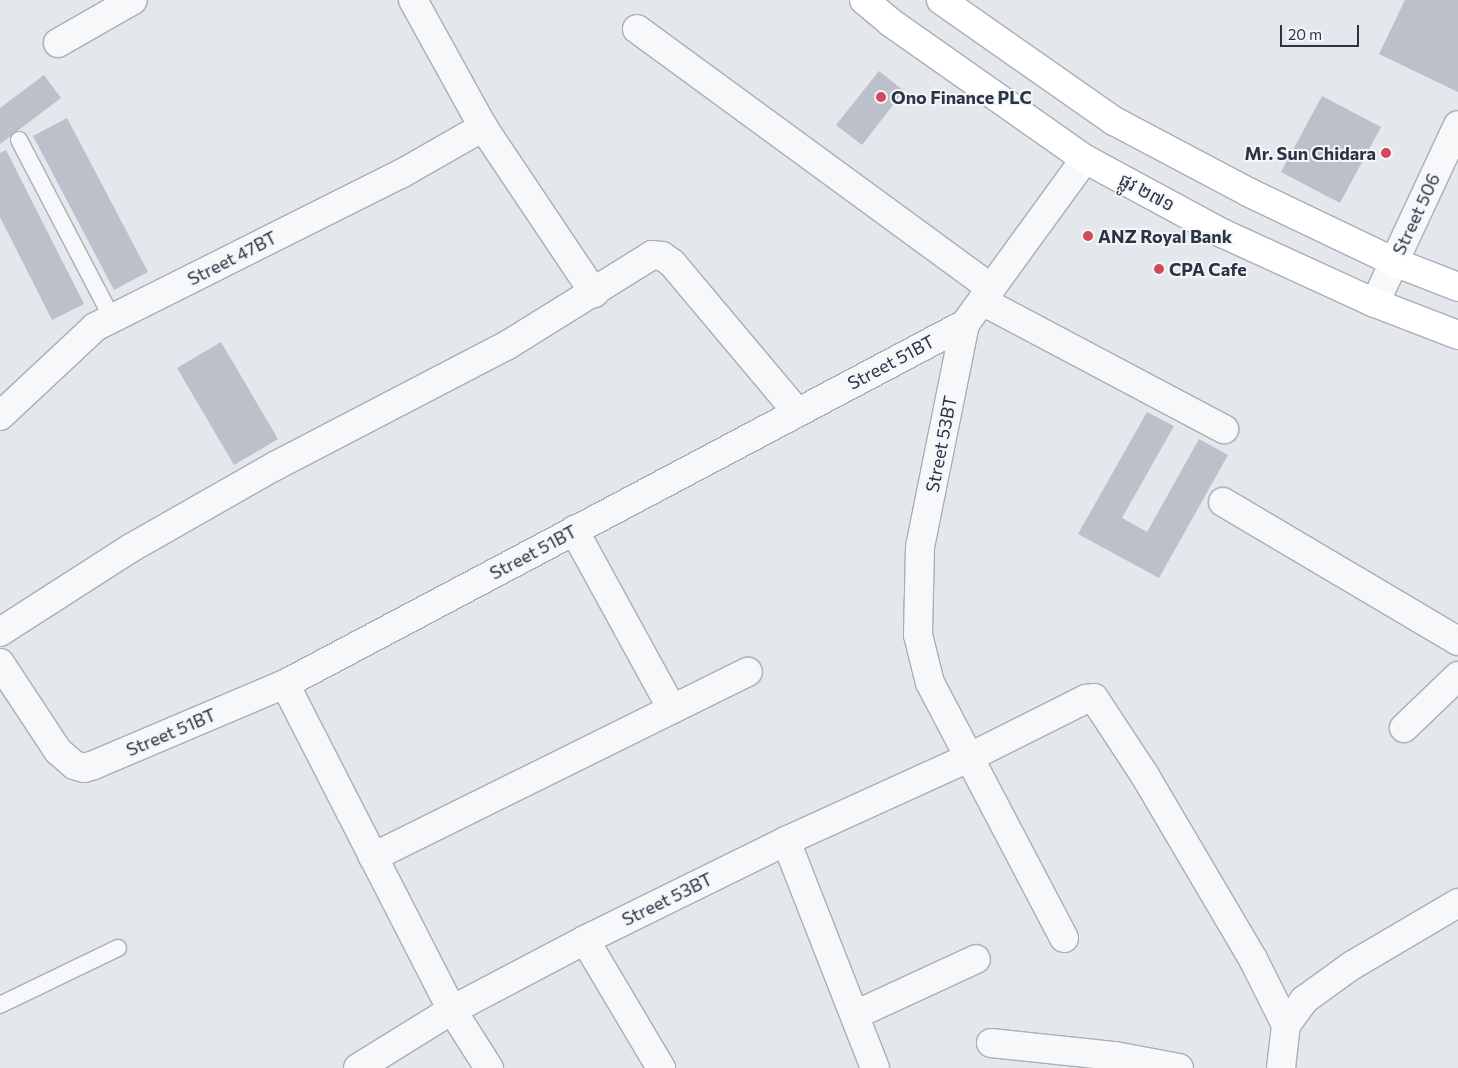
<!DOCTYPE html>
<meta charset="utf-8">
<style>
body{margin:0}
#map{position:relative;width:1458px;height:1068px;overflow:hidden;background:#e4e7ec;font-family:Commissioner,"Noto Sans Khmer",sans-serif}
div>[style]{position:absolute}
.building>*{inset:0;background:#bbc0ca}
.roads{filter:drop-shadow(1px 0 #a9aeb7) drop-shadow(-1px 0 #a9aeb7) drop-shadow(0 1px #a9aeb7) drop-shadow(0 -1px #a9aeb7)}
.lane>*{height:16px;margin:-8px;padding:0 8px;transform-origin:8px;border-radius:8px;background:#f7f8fa}
.street>*{height:28px;margin:-14px;padding:0 14px;transform-origin:14px;border-radius:14px;background:#f7f8fa}
.primary>*{height:28px;margin:-14px;padding:0 14px;transform-origin:14px;border-radius:14px;background:#fff}
.dots>*{width:14px;height:14px;translate:-50% -50%;box-sizing:border-box;border:2px solid #f4f6f9;border-radius:50%}
span{translate:-50% -50%;white-space:nowrap;text-align:center;line-height:1.15;-webkit-text-stroke:4px #f4f6f9;paint-order:stroke}
.poi-label{font-size:18px;color:#2b3445;font-weight:700}
.left{translate:0 -50%;text-align:left}
.right{translate:-100% -50%;text-align:right}
.street-label{font-size:18px;color:#2b3445}
.scale{position:absolute;left:1280px;top:25px;width:79px;height:22px;box-sizing:border-box;border:2px solid #2b3445;border-top:0;padding-left:6px;font-size:15px;line-height:18px;white-space:nowrap;color:#2b3445;-webkit-text-stroke:4px #f4f6f9;paint-order:stroke}
</style>
<div id="map">
<div class="building">
<div style="clip-path:polygon(1405px 0,1458px 0,1458px 92px,1379px 54px)"></div>
<div style="clip-path:polygon(879px 71px,904px 91px,862px 145px,836px 125px)"></div>
<div style="clip-path:polygon(44px 75px,61px 98px,0 144px,0 108px)"></div>
<div style="clip-path:polygon(1322px 96px,1381px 127px,1340px 203px,1281px 172px)"></div>
<div style="clip-path:polygon(67px 118px,148px 272px,114px 290px,33px 136px)"></div>
<div style="clip-path:polygon(6px 150px,84px 304px,52px 320px,0 217px,0 153px)"></div>
<div style="clip-path:polygon(221px 342px,278px 439px,234px 465px,177px 368px)"></div>
<div style="clip-path:polygon(1147px 412px,1174px 426px,1122px 518px,1147px 532px,1199px 439px,1228px 455px,1159px 578px,1078px 534px)"></div>
</div>
<div class="roads">
<div class="lane">
<div style="left:19px;top:140px;width:201px;rotate:62.4deg"></div>
<div style="left:0;top:1005px;width:131px;rotate:-25.8deg"></div>
</div>
<div class="street">
<div style="left:413px;top:0;width:145px;rotate:61.1deg"></div>
<div style="left:483px;top:127px;width:200px;rotate:56.2deg"></div>
<div style="left:637px;top:29px;width:439px;rotate:36.2deg"></div>
<div style="left:58px;top:43px;width:86px;rotate:-29.8deg"></div>
<div style="left:982px;top:301px;width:274px;rotate:27.9deg"></div>
<div style="left:1375px;top:303px;width:196px;rotate:-65deg"></div>
<div style="left:0;top:416px;width:130px;rotate:-43.1deg"></div>
<div style="left:95px;top:327px;width:342px;rotate:-26.6deg"></div>
<div style="left:401px;top:174px;width:95px;rotate:-29.8deg"></div>
<div style="left:1223px;top:502px;width:273px;rotate:30.6deg"></div>
<div style="left:574px;top:530px;width:204px;rotate:61.3deg"></div>
<div style="left:0;top:632px;width:156px;rotate:-32.7deg"></div>
<div style="left:131px;top:548px;width:166px;rotate:-29.7deg"></div>
<div style="left:275px;top:466px;width:260px;rotate:-27.5deg"></div>
<div style="left:506px;top:346px;width:172px;rotate:-31.9deg"></div>
<div style="left:652px;top:255px;width:10px;rotate:6deg"></div>
<div style="left:662px;top:256px;width:12px;rotate:35deg"></div>
<div style="left:672px;top:263px;width:194px;rotate:50deg"></div>
<div style="left:0;top:663px;width:105px;rotate:56.6deg"></div>
<div style="left:58px;top:751px;width:21px;rotate:41deg"></div>
<div style="left:74px;top:765px;width:10px;rotate:17deg"></div>
<div style="left:84px;top:768px;width:10px;rotate:-17deg"></div>
<div style="left:94px;top:765px;width:207px;rotate:-23deg"></div>
<div style="left:285px;top:684px;width:769px;rotate:-27.9deg"></div>
<div style="left:285px;top:684px;width:366px;rotate:62.9deg"></div>
<div style="left:452px;top:1010px;width:69px;rotate:57.5deg"></div>
<div style="left:1404px;top:728px;width:75px;rotate:-43.9deg"></div>
<div style="left:786px;top:841px;width:244px;rotate:68.6deg"></div>
<div style="left:373px;top:857px;width:418px;rotate:-26.3deg"></div>
<div style="left:1064px;top:938px;width:288px;rotate:-117.7deg"></div>
<div style="left:930px;top:683px;width:49px;rotate:-104deg"></div>
<div style="left:918px;top:635px;width:88px;rotate:-88.7deg"></div>
<div style="left:920px;top:547px;width:227px;rotate:-78.6deg"></div>
<div style="left:965px;top:324px;width:204px;rotate:-54deg"></div>
<div style="left:585px;top:940px;width:149px;rotate:59.3deg"></div>
<div style="left:855px;top:1015px;width:133px;rotate:-24.8deg"></div>
<div style="left:991px;top:1043px;width:125px;rotate:6deg"></div>
<div style="left:1115px;top:1056px;width:65px;rotate:10.6deg"></div>
<div style="left:358px;top:1068px;width:110px;rotate:-31.7deg"></div>
<div style="left:452px;top:1010px;width:150px;rotate:-27.8deg"></div>
<div style="left:585px;top:940px;width:224px;rotate:-26.2deg"></div>
<div style="left:786px;top:841px;width:202px;rotate:-24.5deg"></div>
<div style="left:970px;top:757px;width:130px;rotate:-26.6deg"></div>
<div style="left:1086px;top:699px;width:8px;rotate:-7deg"></div>
<div style="left:1094px;top:698px;width:91px;rotate:56.7deg"></div>
<div style="left:1144px;top:774px;width:215px;rotate:59.5deg"></div>
<div style="left:1253px;top:959px;width:74px;rotate:63.4deg"></div>
<div style="left:1281px;top:1068px;width:43px;rotate:-83.4deg"></div>
<div style="left:1286px;top:1025px;width:31px;rotate:-54deg"></div>
<div style="left:1304px;top:1000px;width:58px;rotate:-35.9deg"></div>
<div style="left:1351px;top:966px;width:124px;rotate:-30.5deg"></div>
</div>
<div class="primary">
<div style="left:864px;top:0;width:34px;rotate:40deg"></div>
<div style="left:890px;top:22px;width:238px;rotate:35.1deg"></div>
<div style="left:1085px;top:159px;width:156px;rotate:28.4deg"></div>
<div style="left:1222px;top:233px;width:168px;rotate:24.6deg"></div>
<div style="left:1375px;top:303px;width:89px;rotate:21.1deg"></div>
<div style="left:941px;top:0;width:211px;rotate:35deg"></div>
<div style="left:1114px;top:121px;width:152px;rotate:27.9deg"></div>
<div style="left:1248px;top:192px;width:162px;rotate:25.6deg"></div>
<div style="left:1394px;top:262px;width:69px;rotate:21.3deg"></div>
</div>
</div>
<div class="dots">
<div style="left:881px;top:97px;background:#d1495b"></div>
<div style="left:1386px;top:153px;background:#d1495b"></div>
<div style="left:1088px;top:236px;background:#d1495b"></div>
<div style="left:1159px;top:269px;background:#d1495b"></div>
</div>
<div class="poi-label">
<span class="left" style="left:891px;top:97px">Ono Finance PLC</span>
<span class="right" style="left:1376px;top:153px">Mr. Sun Chidara</span>
<span class="left" style="left:1098px;top:236px">ANZ Royal Bank</span>
<span class="left" style="left:1169px;top:269px">CPA Cafe</span>
</div>
<div class="street-label">
<span style="left:1147px;top:192px;rotate:28deg">ផ្លូវ ២៧១</span>
<span style="left:1416px;top:214px;rotate:-65deg">Street 506</span>
<span style="left:232px;top:258px;rotate:-27deg">Street 47BT</span>
<span style="left:891px;top:362px;rotate:-28deg">Street 51BT</span>
<span style="left:941px;top:444px;rotate:-79deg">Street 53BT</span>
<span style="left:533px;top:552px;rotate:-28deg">Street 51BT</span>
<span style="left:171px;top:732px;rotate:-23deg">Street 51BT</span>
<span style="left:667px;top:899px;rotate:-26deg">Street 53BT</span>
</div>
<div class="scale">20 m</div>
</div>
